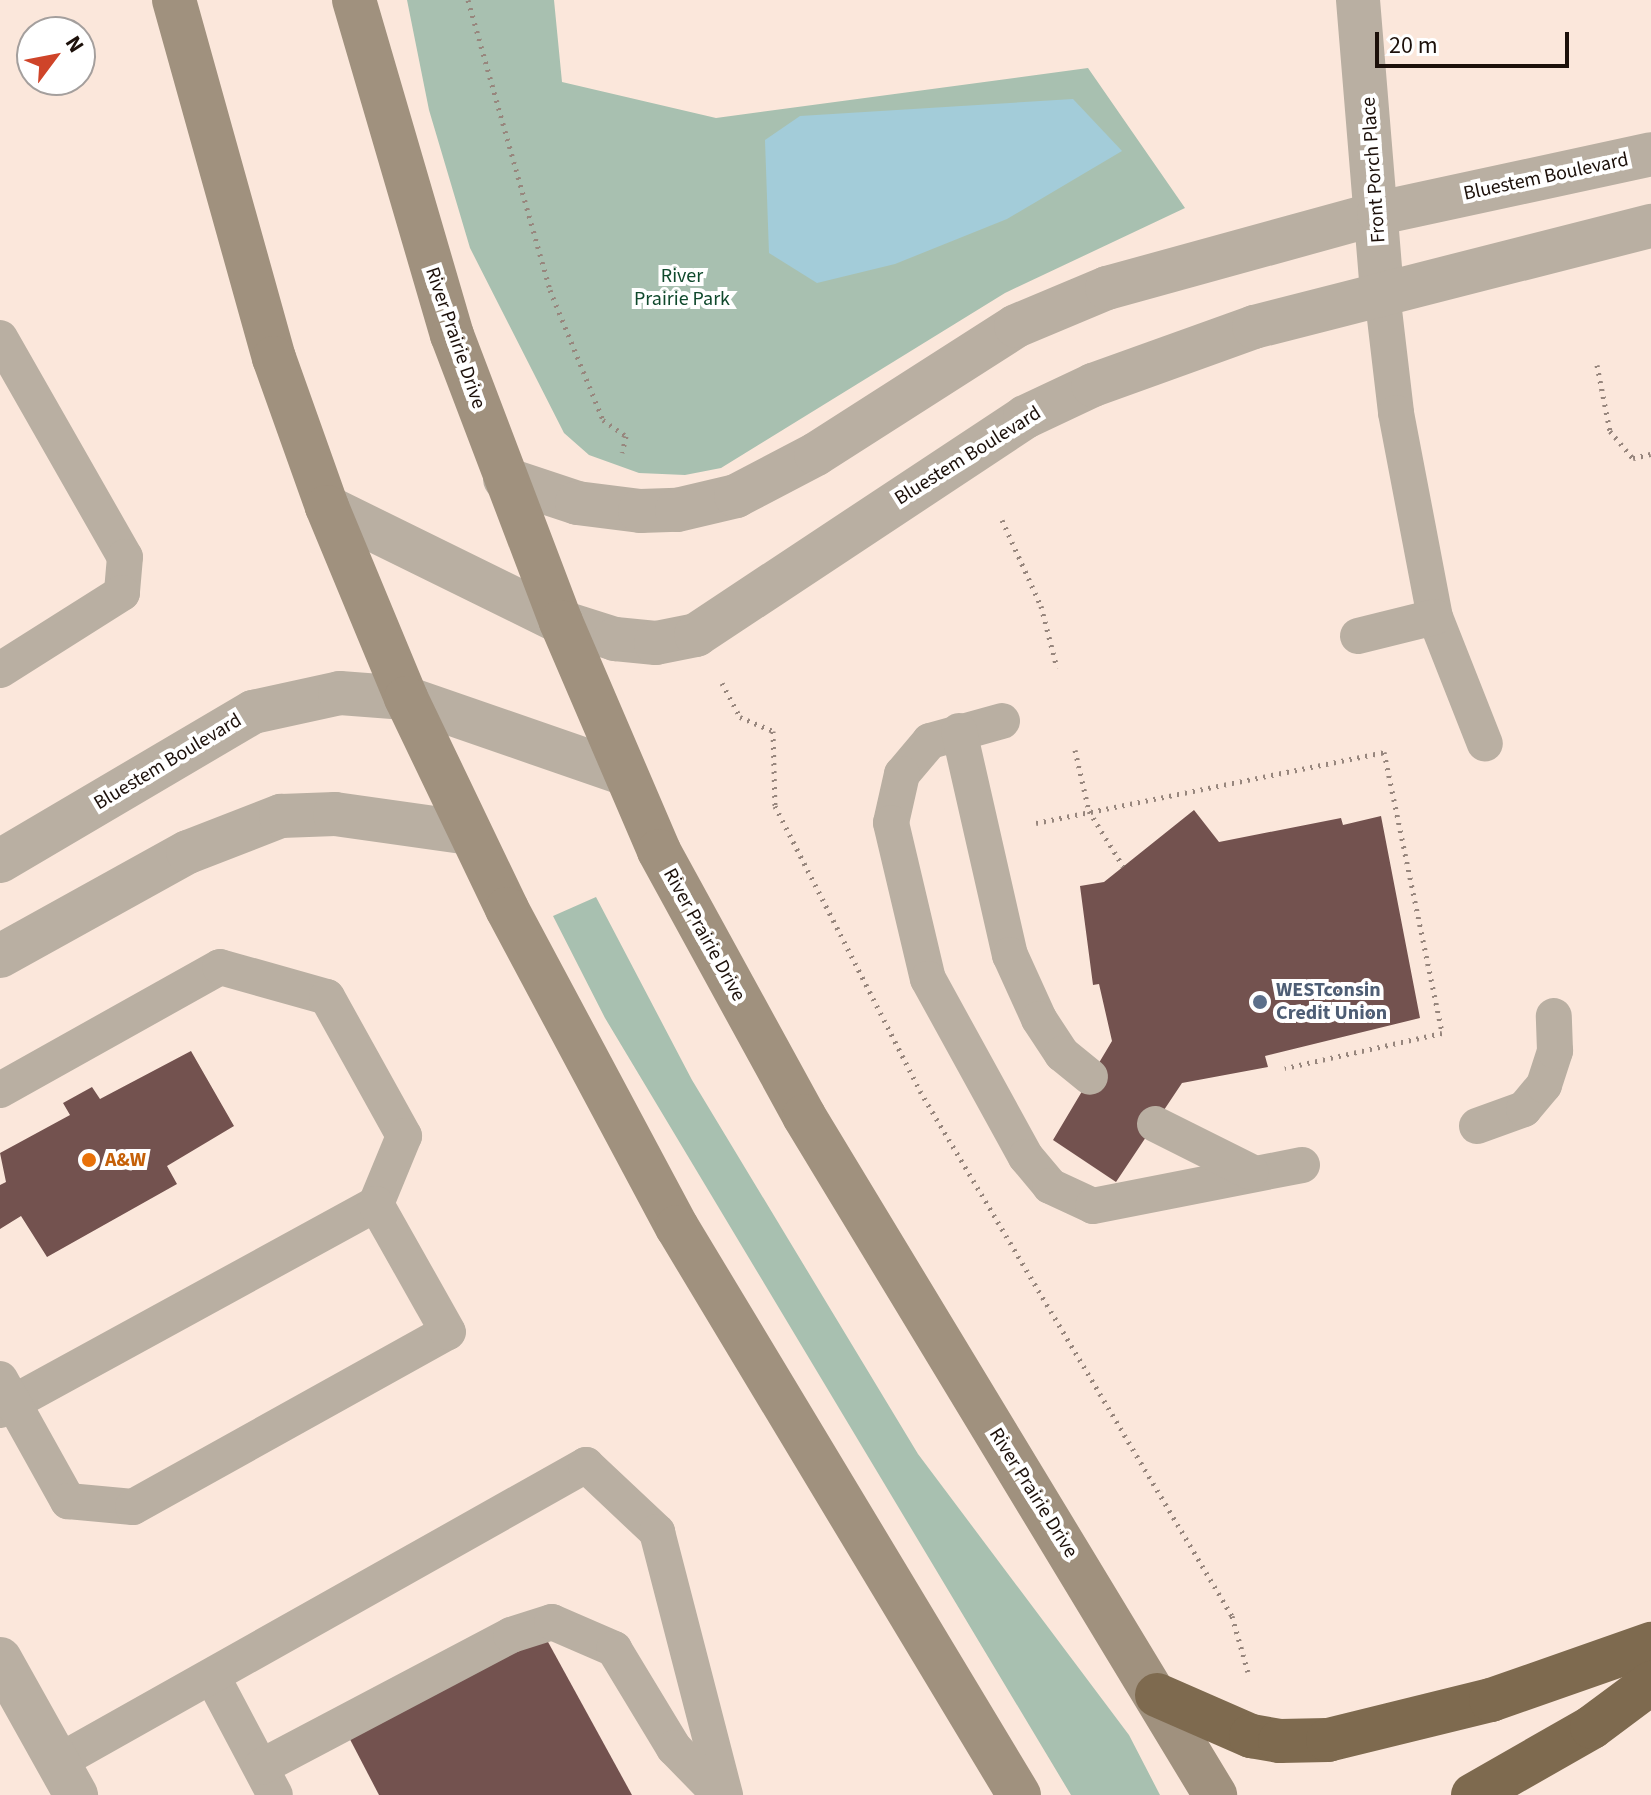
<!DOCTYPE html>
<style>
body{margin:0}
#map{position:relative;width:1651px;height:1795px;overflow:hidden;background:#fbe7db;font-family:"Source Sans 3",sans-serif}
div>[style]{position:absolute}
.green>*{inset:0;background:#a8c0b0}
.water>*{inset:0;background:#a3ccd9}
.building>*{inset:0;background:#73524f}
.path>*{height:5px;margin-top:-2.5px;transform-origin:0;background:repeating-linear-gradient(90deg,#97867d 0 2px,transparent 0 8px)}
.service>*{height:36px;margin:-18px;padding:0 18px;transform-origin:18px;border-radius:18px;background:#b9afa2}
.minor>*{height:44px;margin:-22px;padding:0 22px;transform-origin:22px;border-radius:22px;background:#b9afa2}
.secondary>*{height:44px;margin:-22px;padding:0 22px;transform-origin:22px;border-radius:22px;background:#a0917e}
.motorway>*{height:44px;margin:-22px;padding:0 22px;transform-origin:22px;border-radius:22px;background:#7e6a4f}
.dots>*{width:22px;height:22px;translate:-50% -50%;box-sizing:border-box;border:4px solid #fff;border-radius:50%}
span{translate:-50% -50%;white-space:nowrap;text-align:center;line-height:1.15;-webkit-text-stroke:8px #fff;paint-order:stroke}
.street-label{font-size:20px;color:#1c100a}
.park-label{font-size:20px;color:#0f492c}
.service-label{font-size:20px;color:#4e5e75;font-weight:700}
.left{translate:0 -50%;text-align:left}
.food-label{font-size:20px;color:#c56008;font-weight:700}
.north{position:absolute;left:16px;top:16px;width:80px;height:80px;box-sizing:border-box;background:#fff;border:2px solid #a49f9d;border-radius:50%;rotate:58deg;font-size:22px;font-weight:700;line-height:32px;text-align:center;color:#1c100a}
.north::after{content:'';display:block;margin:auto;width:28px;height:36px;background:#cf4429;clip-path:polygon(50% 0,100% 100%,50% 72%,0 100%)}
.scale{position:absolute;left:1375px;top:32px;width:194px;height:36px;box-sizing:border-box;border:4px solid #1c100a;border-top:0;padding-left:10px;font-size:24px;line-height:28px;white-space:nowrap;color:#1c100a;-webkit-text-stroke:6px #fff;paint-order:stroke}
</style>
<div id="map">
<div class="green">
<div style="clip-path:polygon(407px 0,554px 0,562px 82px,716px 118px,1088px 68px,1185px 208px,1005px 293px,721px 468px,685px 475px,639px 473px,589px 455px,564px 433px,470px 248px,429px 110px)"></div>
<div style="clip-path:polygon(596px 897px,692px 1080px,918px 1454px,1129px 1735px,1160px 1795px,1071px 1795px,605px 1018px,553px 916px)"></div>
</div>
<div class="water">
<div style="clip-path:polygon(1073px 99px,1122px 151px,1007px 219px,895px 264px,817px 283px,769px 253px,765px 140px,800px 116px)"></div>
</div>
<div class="building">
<div style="clip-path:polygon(1194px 810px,1219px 842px,1341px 818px,1343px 825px,1381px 816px,1420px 1018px,1265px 1056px,1268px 1067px,1182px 1083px,1116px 1182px,1053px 1140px,1112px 1041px,1099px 984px,1093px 985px,1080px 886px,1104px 882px)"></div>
<div style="clip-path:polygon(191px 1051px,234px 1126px,167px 1166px,177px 1184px,47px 1257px,21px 1216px,0 1229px,0 1185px,6px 1182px,0 1153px,70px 1115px,63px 1103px,92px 1087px,100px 1099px)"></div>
<div style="clip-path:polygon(542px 1631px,632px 1795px,379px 1795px,342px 1724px)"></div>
</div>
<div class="path">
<div style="left:468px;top:0;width:301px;rotate:74.2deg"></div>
<div style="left:550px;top:290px;width:140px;rotate:67.8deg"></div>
<div style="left:603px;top:420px;width:28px;rotate:35deg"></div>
<div style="left:626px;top:436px;width:17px;rotate:103deg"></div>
<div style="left:1597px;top:365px;width:67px;rotate:78.9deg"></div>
<div style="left:1610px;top:431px;width:35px;rotate:50deg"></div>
<div style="left:1633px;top:458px;width:18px;rotate:-13deg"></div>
<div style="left:1002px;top:520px;width:94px;rotate:65.6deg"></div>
<div style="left:1041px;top:606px;width:64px;rotate:75.5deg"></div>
<div style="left:722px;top:683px;width:38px;rotate:62deg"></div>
<div style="left:740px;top:717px;width:36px;rotate:23deg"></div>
<div style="left:773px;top:731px;width:75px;rotate:88.5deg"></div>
<div style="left:775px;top:806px;width:320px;rotate:63deg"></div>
<div style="left:920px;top:1091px;width:611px;rotate:59.28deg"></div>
<div style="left:1232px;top:1616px;width:58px;rotate:74.1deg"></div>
<div style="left:1075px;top:750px;width:63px;rotate:77.1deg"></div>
<div style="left:1089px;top:811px;width:65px;rotate:58.3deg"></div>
<div style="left:1036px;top:823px;width:355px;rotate:-11.5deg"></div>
<div style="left:1384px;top:752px;width:287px;rotate:78.3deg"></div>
<div style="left:1442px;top:1033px;width:161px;rotate:167.4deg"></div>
</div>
<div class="service">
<div style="left:1382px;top:293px;width:121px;rotate:83.3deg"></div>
<div style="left:1396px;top:413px;width:208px;rotate:79.2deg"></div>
<div style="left:1435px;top:617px;width:136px;rotate:68.5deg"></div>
<div style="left:0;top:338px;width:252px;rotate:60.3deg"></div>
<div style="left:125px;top:557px;width:36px;rotate:95deg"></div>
<div style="left:122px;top:593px;width:144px;rotate:147.7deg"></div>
<div style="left:1358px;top:636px;width:79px;rotate:-13.9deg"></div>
<div style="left:1002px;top:721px;width:75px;rotate:164.5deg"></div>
<div style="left:930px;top:741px;width:43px;rotate:130.3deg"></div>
<div style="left:902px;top:774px;width:50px;rotate:102.7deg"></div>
<div style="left:891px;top:823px;width:160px;rotate:76.7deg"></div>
<div style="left:928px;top:979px;width:203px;rotate:61.2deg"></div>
<div style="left:1026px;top:1157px;width:38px;rotate:50deg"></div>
<div style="left:1050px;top:1186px;width:47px;rotate:24.9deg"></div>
<div style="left:1093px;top:1206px;width:213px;rotate:-11.1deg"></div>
<div style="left:959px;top:731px;width:230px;rotate:77.2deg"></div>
<div style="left:1010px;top:955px;width:70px;rotate:65.6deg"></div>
<div style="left:1039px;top:1019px;width:42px;rotate:56.7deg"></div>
<div style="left:1062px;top:1054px;width:36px;rotate:39deg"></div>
<div style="left:0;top:1090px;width:252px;rotate:-29.2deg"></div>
<div style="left:220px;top:967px;width:111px;rotate:15.7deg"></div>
<div style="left:327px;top:997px;width:159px;rotate:61deg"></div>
<div style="left:404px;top:1136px;width:74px;rotate:112.4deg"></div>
<div style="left:376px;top:1204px;width:429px;rotate:151.3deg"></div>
<div style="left:1155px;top:1124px;width:107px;rotate:26.6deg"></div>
<div style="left:1477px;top:1126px;width:50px;rotate:-19.9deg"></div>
<div style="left:1524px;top:1109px;width:31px;rotate:-50deg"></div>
<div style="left:1544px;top:1085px;width:36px;rotate:-72deg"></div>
<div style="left:1555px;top:1051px;width:35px;rotate:-92deg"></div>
<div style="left:0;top:1379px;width:140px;rotate:60.9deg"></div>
<div style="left:68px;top:1501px;width:65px;rotate:5.3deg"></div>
<div style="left:133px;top:1507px;width:360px;rotate:-29.1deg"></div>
<div style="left:448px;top:1332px;width:147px;rotate:-119.4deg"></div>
<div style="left:213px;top:1678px;width:132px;rotate:62.1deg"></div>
<div style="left:58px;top:1762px;width:606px;rotate:-29.36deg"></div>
<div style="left:586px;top:1465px;width:98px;rotate:43.3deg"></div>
<div style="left:657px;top:1532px;width:272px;rotate:75.5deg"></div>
<div style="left:261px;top:1767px;width:283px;rotate:-27.8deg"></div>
<div style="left:511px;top:1635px;width:43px;rotate:-17.6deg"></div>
<div style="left:552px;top:1622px;width:68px;rotate:23.5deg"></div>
<div style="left:614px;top:1649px;width:116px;rotate:58.8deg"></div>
<div style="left:674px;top:1748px;width:66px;rotate:45.6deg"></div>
</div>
<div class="minor">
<div style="left:1358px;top:0;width:294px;rotate:85.3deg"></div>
<div style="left:505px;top:479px;width:76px;rotate:18.4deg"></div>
<div style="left:577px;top:503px;width:64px;rotate:7.2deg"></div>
<div style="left:640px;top:511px;width:37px;rotate:-2deg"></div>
<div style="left:677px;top:510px;width:61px;rotate:-13.3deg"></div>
<div style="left:736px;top:496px;width:90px;rotate:-27.7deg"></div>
<div style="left:816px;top:454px;width:237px;rotate:-32.6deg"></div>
<div style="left:1016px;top:326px;width:99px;rotate:-22.7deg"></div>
<div style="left:1107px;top:288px;width:282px;rotate:-15.4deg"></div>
<div style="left:1379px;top:213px;width:278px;rotate:-12.2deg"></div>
<div style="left:327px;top:507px;width:261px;rotate:26.2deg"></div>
<div style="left:561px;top:622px;width:57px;rotate:17.5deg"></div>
<div style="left:615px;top:639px;width:41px;rotate:5.6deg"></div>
<div style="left:656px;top:643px;width:41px;rotate:-11.3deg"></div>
<div style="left:696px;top:635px;width:395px;rotate:-33.5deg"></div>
<div style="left:1025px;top:417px;width:75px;rotate:-25.2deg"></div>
<div style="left:1093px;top:385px;width:171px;rotate:-19.8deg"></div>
<div style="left:1254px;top:327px;width:410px;rotate:-14.3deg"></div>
<div style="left:0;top:861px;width:294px;rotate:-30.5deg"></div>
<div style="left:253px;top:712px;width:89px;rotate:-12.3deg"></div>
<div style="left:340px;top:693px;width:66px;rotate:4.3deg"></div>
<div style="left:406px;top:698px;width:230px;rotate:19.1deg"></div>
<div style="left:0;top:956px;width:215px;rotate:-29deg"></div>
<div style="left:188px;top:852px;width:100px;rotate:-21.2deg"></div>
<div style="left:281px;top:816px;width:54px;rotate:-2.1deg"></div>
<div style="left:335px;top:814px;width:136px;rotate:8deg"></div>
<div style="left:0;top:1659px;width:156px;rotate:60.8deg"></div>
</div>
<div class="secondary">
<div style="left:174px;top:0;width:372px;rotate:74.4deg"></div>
<div style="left:274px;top:358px;width:158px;rotate:70.4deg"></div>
<div style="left:327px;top:507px;width:207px;rotate:67.5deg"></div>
<div style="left:406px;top:698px;width:234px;rotate:64.4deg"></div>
<div style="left:507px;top:909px;width:361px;rotate:61.9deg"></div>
<div style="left:677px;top:1227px;width:663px;rotate:58.95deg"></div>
<div style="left:354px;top:0;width:349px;rotate:73.7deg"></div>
<div style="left:452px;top:335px;width:307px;rotate:69.2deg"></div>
<div style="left:561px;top:622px;width:249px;rotate:66.8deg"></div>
<div style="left:659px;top:851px;width:302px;rotate:61.3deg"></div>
<div style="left:804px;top:1116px;width:794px;rotate:58.81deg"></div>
</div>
<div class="motorway">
<div style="left:1157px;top:1695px;width:103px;rotate:23.6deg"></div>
<div style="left:1251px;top:1736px;width:29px;rotate:10deg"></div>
<div style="left:1280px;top:1741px;width:48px;rotate:-1.2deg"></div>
<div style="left:1328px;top:1740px;width:168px;rotate:-13.8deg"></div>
<div style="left:1491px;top:1700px;width:170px;rotate:-19.3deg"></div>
<div style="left:1473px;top:1795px;width:137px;rotate:-29.7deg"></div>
<div style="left:1592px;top:1727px;width:74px;rotate:-36.7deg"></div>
</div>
<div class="dots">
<div style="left:1260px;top:1002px;background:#5c6f8a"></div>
<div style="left:89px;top:1160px;background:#e8710a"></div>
</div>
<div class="street-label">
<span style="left:1374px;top:170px;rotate:-94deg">Front Porch Place</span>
<span style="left:1546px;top:177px;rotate:-12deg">Bluestem Boulevard</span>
<span style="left:455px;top:338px;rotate:71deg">River Prairie Drive</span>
<span style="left:968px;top:456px;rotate:-32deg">Bluestem Boulevard</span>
<span style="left:168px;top:762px;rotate:-31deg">Bluestem Boulevard</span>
<span style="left:704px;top:935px;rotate:61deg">River Prairie Drive</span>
<span style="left:1033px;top:1493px;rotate:58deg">River Prairie Drive</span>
</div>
<div class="park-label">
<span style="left:682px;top:288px">River<br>Prairie Park</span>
</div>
<div class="service-label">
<span class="left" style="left:1276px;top:1002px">WESTconsin<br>Credit Union</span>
</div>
<div class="food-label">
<span class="left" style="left:105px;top:1160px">A&amp;W</span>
</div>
<div class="north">N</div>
<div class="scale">20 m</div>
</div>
